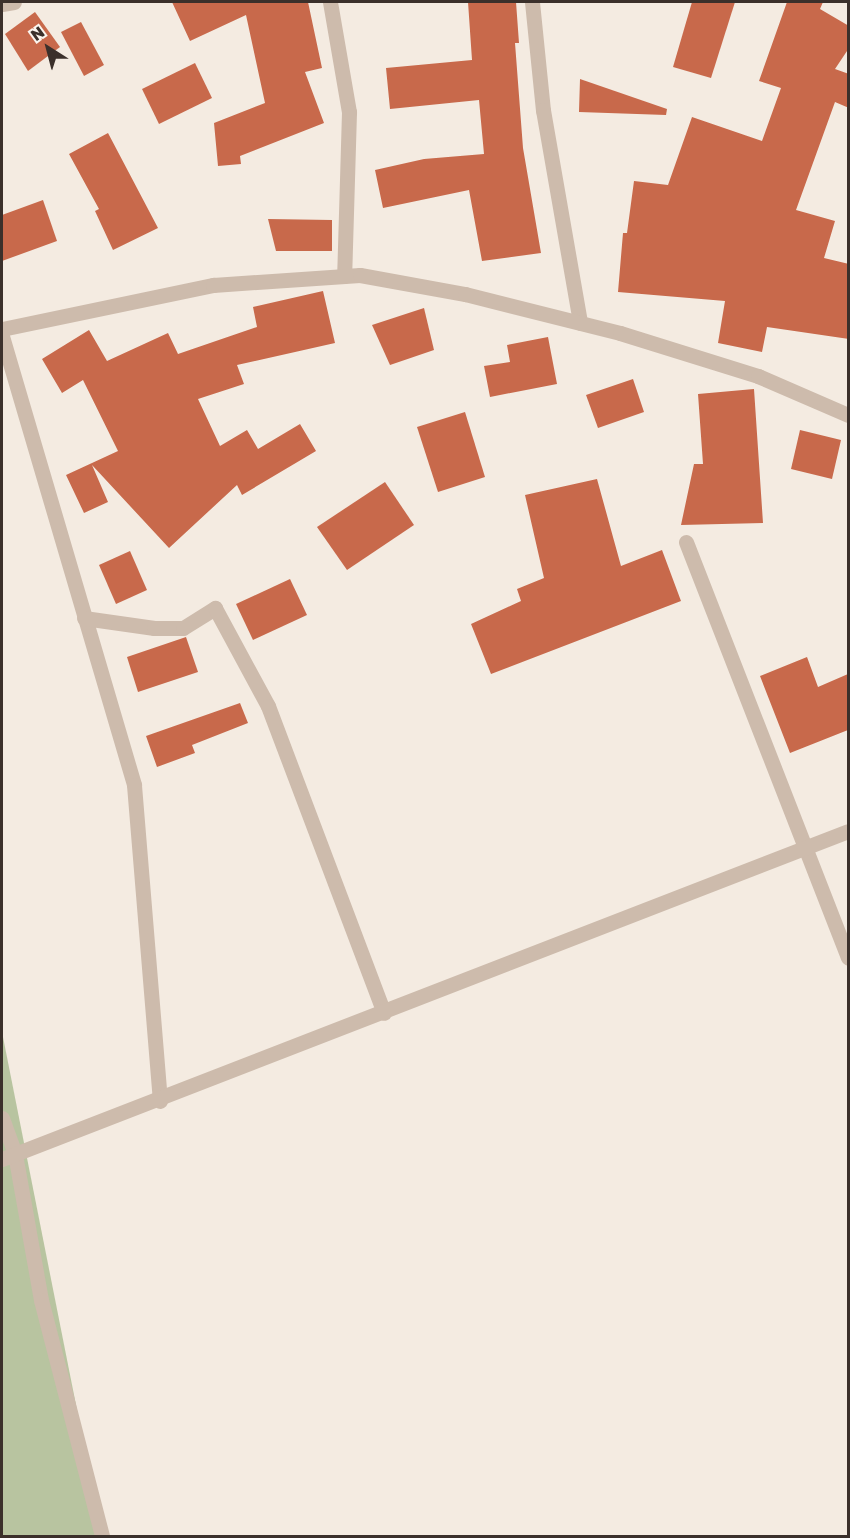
<!DOCTYPE html>
<style>
body{margin:0}
#map{position:relative;width:850px;height:1538px;overflow:hidden;background:#f4ebe1;font-family:"Golos Text",sans-serif}
div>[style]{position:absolute}
.green>*{inset:0;background:#b8c4a0}
.building>*{inset:0;background:#c8694b}
.minor>*{height:15px;margin:-7.5px;padding:0 7.5px;transform-origin:7.5px;border-radius:7.5px;background:#cdbbac}
.tertiary>*{height:15px;margin:-7.5px;padding:0 7.5px;transform-origin:7.5px;border-radius:7.5px;background:#cdbbac}
span{translate:-50% -50%;white-space:nowrap;text-align:center;line-height:1.15;-webkit-text-stroke:5px #fbf5ee;paint-order:stroke}
.frame{position:absolute;inset:0;border:3px solid #3b302b;pointer-events:none}
.north{position:absolute;left:18px;top:18px;width:60px;height:60px;-webkit-text-stroke:4px #fbf5ee;paint-order:stroke;rotate:324deg;font-size:16px;font-weight:700;line-height:24px;text-align:center;color:#3b302b}
.north::after{content:'';display:block;margin:auto;width:21px;height:27px;background:#3b302b;clip-path:polygon(50% 0,100% 100%,50% 72%,0 100%)}
</style>
<div id="map">
<div class="green">
<div style="clip-path:polygon(2px 1032px,102px 1536px,2px 1536px)"></div>
</div>
<div class="building">
<div style="clip-path:polygon(172px 2px,308px 2px,322px 68px,305px 72px,324px 123px,240px 156px,241px 164px,218px 166px,214px 123px,265px 103px,246px 15px,190px 41px)"></div>
<div style="clip-path:polygon(468px 2px,516px 2px,519px 43px,515px 43px,523px 148px,541px 253px,482px 261px,469px 190px,383px 208px,375px 170px,424px 159px,484px 154px,479px 100px,390px 109px,386px 68px,472px 60px)"></div>
<div style="clip-path:polygon(692px 2px,735px 2px,711px 78px,673px 67px)"></div>
<div style="clip-path:polygon(787px 2px,823px 2px,820px 9px,849px 26px,849px 48px,835px 69px,849px 74px,849px 108px,835px 102px,796px 210px,835px 221px,824px 258px,849px 264px,849px 339px,767px 327px,762px 352px,718px 343px,725px 301px,618px 292px,623px 233px,627px 233px,634px 181px,668px 185px,692px 117px,762px 141px,781px 88px,759px 81px)"></div>
<div style="clip-path:polygon(35px 12px,60px 47px,28px 71px,5px 34px)"></div>
<div style="clip-path:polygon(81px 22px,104px 65px,84px 76px,61px 32px)"></div>
<div style="clip-path:polygon(195px 63px,212px 98px,159px 124px,142px 89px)"></div>
<div style="clip-path:polygon(580px 79px,667px 109px,666px 115px,579px 112px)"></div>
<div style="clip-path:polygon(108px 133px,158px 228px,113px 250px,95px 211px,99px 209px,69px 154px)"></div>
<div style="clip-path:polygon(43px 200px,57px 241px,2px 261px,2px 215px)"></div>
<div style="clip-path:polygon(268px 219px,332px 220px,332px 251px,276px 251px)"></div>
<div style="clip-path:polygon(323px 291px,335px 343px,237px 365px,244px 384px,198px 399px,220px 446px,247px 430px,258px 449px,300px 424px,316px 451px,242px 495px,237px 485px,169px 548px,92px 465px,108px 502px,84px 513px,66px 475px,118px 451px,83px 380px,62px 393px,42px 359px,89px 330px,107px 361px,168px 333px,178px 354px,257px 327px,253px 307px)"></div>
<div style="clip-path:polygon(424px 308px,434px 350px,390px 365px,372px 325px)"></div>
<div style="clip-path:polygon(548px 337px,557px 384px,490px 397px,484px 366px,510px 362px,507px 345px)"></div>
<div style="clip-path:polygon(633px 379px,644px 412px,598px 428px,586px 395px)"></div>
<div style="clip-path:polygon(754px 389px,763px 523px,681px 525px,694px 464px,703px 464px,698px 394px)"></div>
<div style="clip-path:polygon(465px 412px,485px 477px,438px 492px,417px 427px)"></div>
<div style="clip-path:polygon(800px 430px,841px 440px,832px 479px,791px 469px)"></div>
<div style="clip-path:polygon(597px 479px,621px 566px,662px 550px,681px 601px,491px 674px,471px 624px,521px 601px,517px 589px,544px 578px,525px 495px)"></div>
<div style="clip-path:polygon(385px 482px,414px 525px,347px 570px,317px 527px)"></div>
<div style="clip-path:polygon(130px 551px,147px 590px,116px 604px,99px 565px)"></div>
<div style="clip-path:polygon(290px 579px,307px 615px,253px 640px,236px 604px)"></div>
<div style="clip-path:polygon(186px 637px,198px 672px,138px 692px,127px 657px)"></div>
<div style="clip-path:polygon(807px 657px,818px 687px,848px 674px,848px 730px,790px 753px,760px 676px)"></div>
<div style="clip-path:polygon(240px 703px,248px 723px,192px 745px,195px 753px,157px 767px,146px 736px)"></div>
</div>
<div class="minor">
<div style="left:330px;top:2px;width:112px;rotate:80.2deg"></div>
<div style="left:349px;top:112px;width:164px;rotate:91.7deg"></div>
<div style="left:532px;top:2px;width:109px;rotate:84.2deg"></div>
<div style="left:543px;top:110px;width:216px;rotate:80.1deg"></div>
<div style="left:2px;top:4px;width:12px;rotate:-9deg"></div>
<div style="left:2px;top:329px;width:216px;rotate:-11.8deg"></div>
<div style="left:213px;top:285px;width:147px;rotate:-3.9deg"></div>
<div style="left:360px;top:275px;width:107px;rotate:10.3deg"></div>
<div style="left:465px;top:294px;width:160px;rotate:14.1deg"></div>
<div style="left:620px;top:333px;width:145px;rotate:17.3deg"></div>
<div style="left:758px;top:376px;width:98px;rotate:23.4deg"></div>
<div style="left:2px;top:336px;width:468px;rotate:73.6deg"></div>
<div style="left:134px;top:785px;width:317px;rotate:85.3deg"></div>
<div style="left:686px;top:542px;width:446px;rotate:68.7deg"></div>
<div style="left:84px;top:618px;width:71px;rotate:8.1deg"></div>
<div style="left:154px;top:628px;width:29px"></div>
<div style="left:183px;top:628px;width:38px;rotate:-32deg"></div>
<div style="left:215px;top:608px;width:111px;rotate:61.6deg"></div>
<div style="left:268px;top:706px;width:328px;rotate:69.3deg"></div>
<div style="left:2px;top:1118px;width:38px;rotate:70deg"></div>
<div style="left:15px;top:1154px;width:148px;rotate:79.9deg"></div>
<div style="left:41px;top:1300px;width:244px;rotate:75.5deg"></div>
</div>
<div class="tertiary">
<div style="left:2px;top:1159px;width:907px;rotate:-21.19deg"></div>
</div>
<div class="frame"></div>
<div class="north">N</div>
</div>
